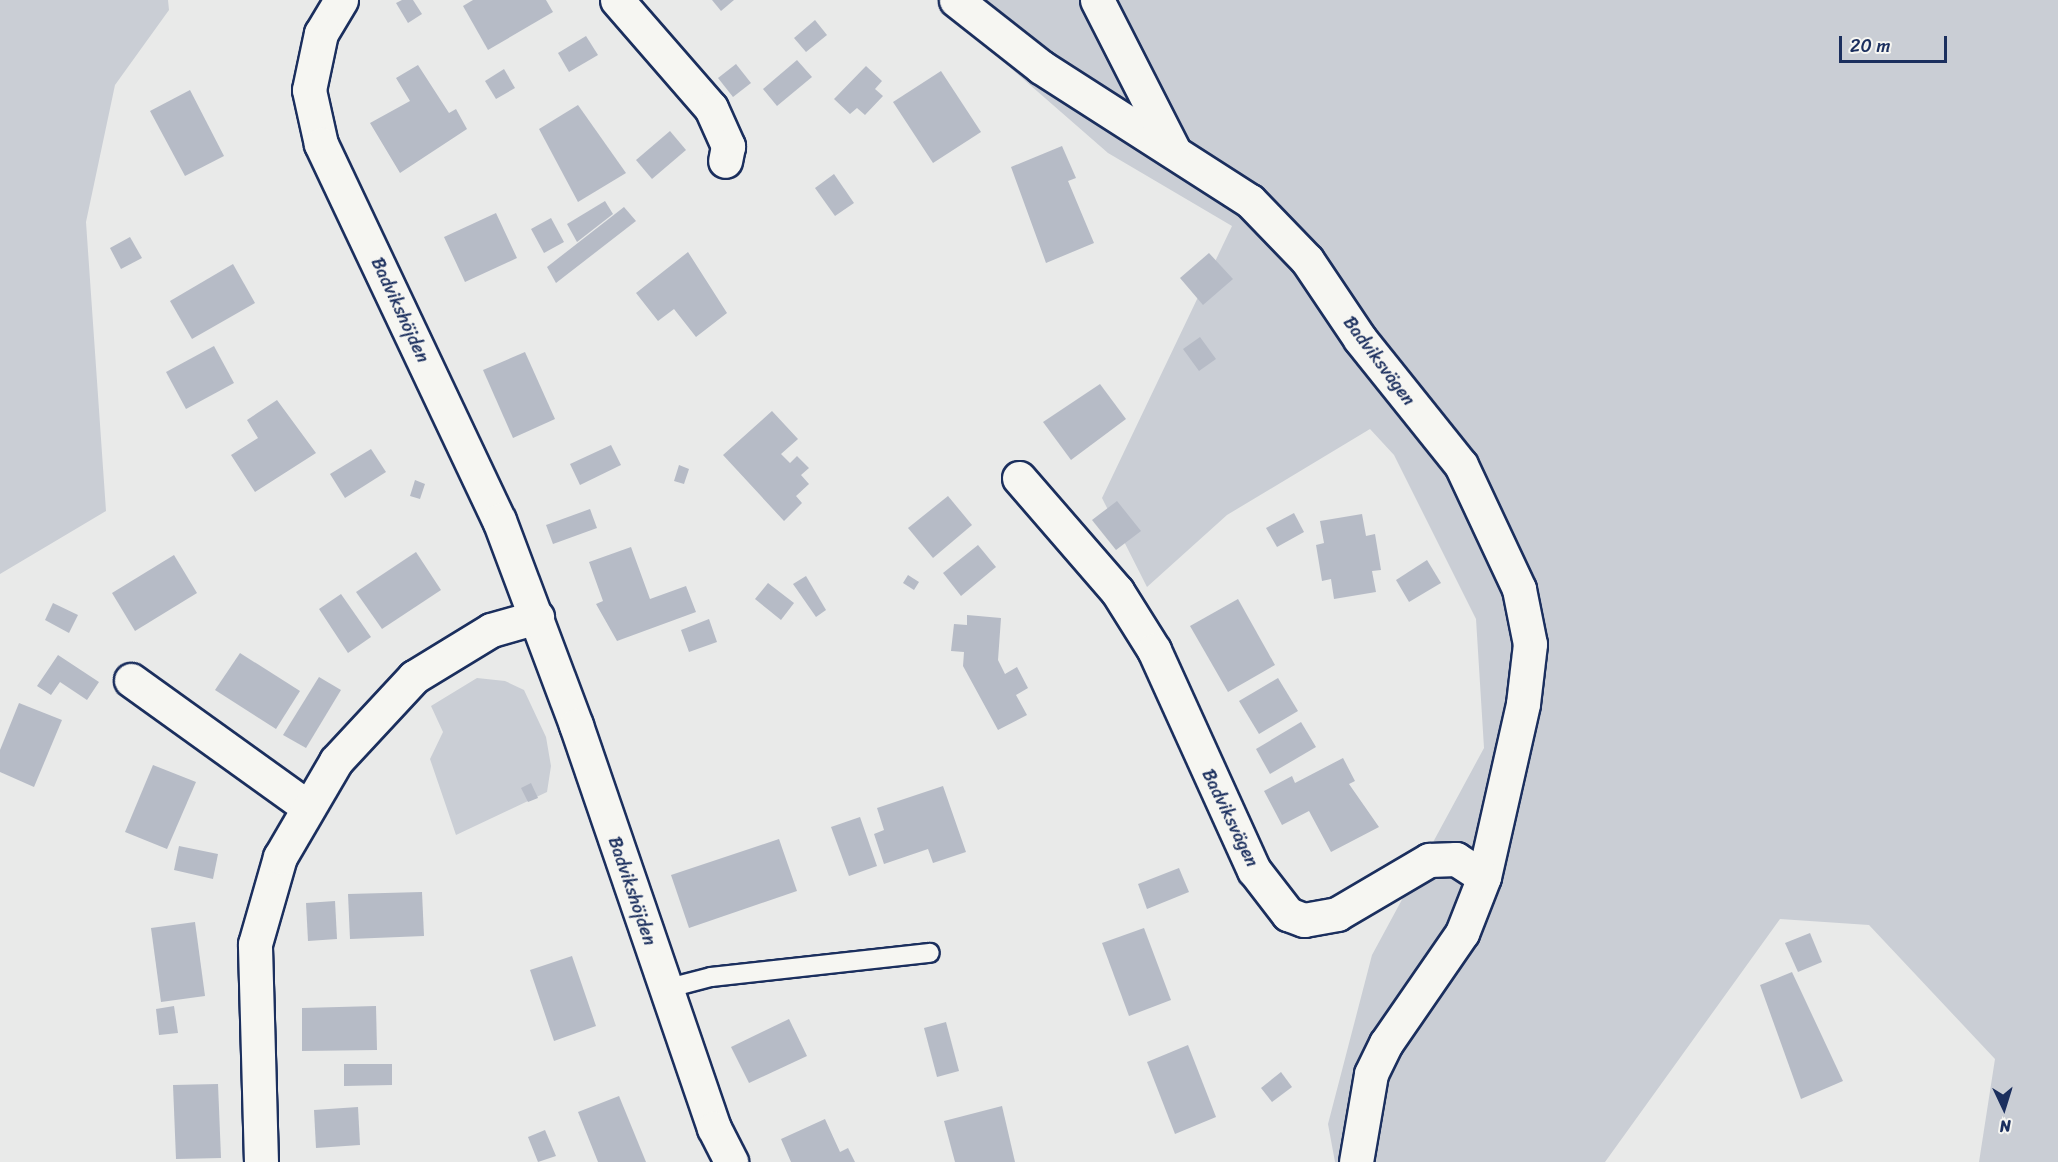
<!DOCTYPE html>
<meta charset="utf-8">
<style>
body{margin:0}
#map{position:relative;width:2058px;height:1162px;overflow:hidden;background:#e9eae9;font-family:Sriracha,sans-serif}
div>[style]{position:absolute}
.green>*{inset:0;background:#caced5}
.building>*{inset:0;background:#b6bbc6}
.roads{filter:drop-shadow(2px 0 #1b2f5e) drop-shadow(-2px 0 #1b2f5e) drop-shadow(0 2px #1b2f5e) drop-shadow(0 -2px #1b2f5e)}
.service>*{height:18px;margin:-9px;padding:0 9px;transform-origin:9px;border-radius:9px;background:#f6f6f2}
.minor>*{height:33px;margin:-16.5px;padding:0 16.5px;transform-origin:16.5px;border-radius:16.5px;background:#f6f6f2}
span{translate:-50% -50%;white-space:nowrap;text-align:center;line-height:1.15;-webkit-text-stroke:4.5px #f6f6f2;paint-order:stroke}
.street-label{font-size:18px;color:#1b2f5e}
.north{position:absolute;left:1974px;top:1078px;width:60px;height:60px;-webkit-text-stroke:4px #f6f6f2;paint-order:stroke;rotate:176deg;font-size:16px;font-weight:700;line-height:24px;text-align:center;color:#1b2f5e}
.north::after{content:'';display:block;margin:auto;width:21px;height:27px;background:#1b2f5e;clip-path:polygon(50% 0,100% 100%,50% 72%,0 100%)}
.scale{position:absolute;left:1839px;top:36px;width:108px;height:27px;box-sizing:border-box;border:3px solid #1b2f5e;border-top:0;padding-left:8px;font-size:18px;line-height:21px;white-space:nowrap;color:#1b2f5e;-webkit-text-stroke:4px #f6f6f2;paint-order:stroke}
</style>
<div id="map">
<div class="green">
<div style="clip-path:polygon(0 0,168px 0,169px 10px,115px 85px,86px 222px,106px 511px,0 574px)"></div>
<div style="clip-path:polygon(944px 0,2058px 0,2058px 1162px,1979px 1162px,1995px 1059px,1869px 925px,1780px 919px,1605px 1162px,1335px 1162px,1328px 1124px,1372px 955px,1484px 748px,1476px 619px,1394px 455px,1370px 429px,1227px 515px,1147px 587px,1102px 498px,1232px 226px,1108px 153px,942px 8px)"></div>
<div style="clip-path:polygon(477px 678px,505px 681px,524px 690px,546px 737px,551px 766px,547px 792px,456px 835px,430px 759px,443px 732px,431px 706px)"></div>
</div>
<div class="building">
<div style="clip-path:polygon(402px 0,413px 0,422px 14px,408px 23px,396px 3px)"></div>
<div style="clip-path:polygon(473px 0,546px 0,553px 12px,488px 50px,463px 6px)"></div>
<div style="clip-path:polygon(712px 0,734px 0,721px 11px)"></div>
<div style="clip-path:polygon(815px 20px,827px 35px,806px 52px,794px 38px)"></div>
<div style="clip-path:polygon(586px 36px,598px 55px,569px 72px,558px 53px)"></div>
<div style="clip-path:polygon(797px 60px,812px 77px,777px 106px,763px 89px)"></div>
<div style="clip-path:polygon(736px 64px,751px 83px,733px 97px,718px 78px)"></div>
<div style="clip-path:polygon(418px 65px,449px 113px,456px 109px,467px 129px,400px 173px,370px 123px,410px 101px,396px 78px)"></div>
<div style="clip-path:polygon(866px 66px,882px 81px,875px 89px,883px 96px,865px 115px,857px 108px,850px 114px,834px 99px)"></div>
<div style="clip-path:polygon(504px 69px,515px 88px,496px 99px,485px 81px)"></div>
<div style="clip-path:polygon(941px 71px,981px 132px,933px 163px,893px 102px)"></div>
<div style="clip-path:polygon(190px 90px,224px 156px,185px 176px,150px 111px)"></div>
<div style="clip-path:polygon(578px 105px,626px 173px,578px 202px,539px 129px)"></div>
<div style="clip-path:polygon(670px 131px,686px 150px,652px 179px,636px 160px)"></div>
<div style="clip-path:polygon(1062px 146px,1076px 178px,1068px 181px,1094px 243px,1046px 263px,1011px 167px)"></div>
<div style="clip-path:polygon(834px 174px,854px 203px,835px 216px,815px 188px)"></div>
<div style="clip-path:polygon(605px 201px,613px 214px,577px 242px,567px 224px)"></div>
<div style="clip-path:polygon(624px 207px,636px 221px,556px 283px,547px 267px)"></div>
<div style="clip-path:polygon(496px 213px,517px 258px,465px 282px,444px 237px)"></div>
<div style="clip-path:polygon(551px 218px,564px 242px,544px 253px,531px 229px)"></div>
<div style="clip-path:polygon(130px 237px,142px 258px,121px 269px,110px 248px)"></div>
<div style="clip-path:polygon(688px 252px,727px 313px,696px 337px,674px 309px,658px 321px,636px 293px)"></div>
<div style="clip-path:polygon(1209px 253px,1233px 279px,1203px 305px,1180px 278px)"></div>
<div style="clip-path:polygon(233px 264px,255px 303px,192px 339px,170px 301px)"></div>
<div style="clip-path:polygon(1200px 337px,1216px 359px,1199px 371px,1183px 349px)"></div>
<div style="clip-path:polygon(214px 346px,234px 383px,186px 409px,166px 372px)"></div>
<div style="clip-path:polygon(525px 352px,555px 419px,513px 438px,483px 370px)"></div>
<div style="clip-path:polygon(1100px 384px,1126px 419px,1071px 460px,1043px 422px)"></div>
<div style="clip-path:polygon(277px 400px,316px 453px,255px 492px,231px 455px,258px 438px,247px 420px)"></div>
<div style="clip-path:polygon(772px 411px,798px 439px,781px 454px,790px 463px,797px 456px,809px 468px,801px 475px,809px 484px,796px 496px,802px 503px,784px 521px,723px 455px)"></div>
<div style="clip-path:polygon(611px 445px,621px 465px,580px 485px,570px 464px)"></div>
<div style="clip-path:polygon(371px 449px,386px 472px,345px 498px,330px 474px)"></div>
<div style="clip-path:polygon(679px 465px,689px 469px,684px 484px,674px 481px)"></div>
<div style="clip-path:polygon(415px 480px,425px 484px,420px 499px,410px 496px)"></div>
<div style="clip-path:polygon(948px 496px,972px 525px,933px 558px,908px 528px)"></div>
<div style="clip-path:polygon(1117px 501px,1141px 531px,1116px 550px,1092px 520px)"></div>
<div style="clip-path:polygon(590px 509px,597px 528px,553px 544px,546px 525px)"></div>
<div style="clip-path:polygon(1294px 513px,1304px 532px,1277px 547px,1266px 528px)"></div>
<div style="clip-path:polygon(1362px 514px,1366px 536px,1375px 534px,1381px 570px,1372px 571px,1376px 592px,1334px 599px,1331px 579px,1322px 581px,1316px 545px,1324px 543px,1320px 521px)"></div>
<div style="clip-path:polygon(978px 545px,996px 567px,961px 596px,943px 573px)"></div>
<div style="clip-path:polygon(631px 547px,650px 599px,686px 586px,696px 612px,617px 641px,596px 604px,603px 601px,589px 562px)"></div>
<div style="clip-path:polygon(416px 552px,441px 590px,382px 629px,356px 592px)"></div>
<div style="clip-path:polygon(174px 555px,197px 593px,135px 631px,112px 593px)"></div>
<div style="clip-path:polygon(1427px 560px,1441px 583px,1409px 602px,1396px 580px)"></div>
<div style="clip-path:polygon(908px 575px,919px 582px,914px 590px,903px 583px)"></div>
<div style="clip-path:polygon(806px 576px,826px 610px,816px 617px,793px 584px)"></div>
<div style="clip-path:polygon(768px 583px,794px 603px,781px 620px,755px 599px)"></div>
<div style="clip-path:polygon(341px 594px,371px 637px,348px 653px,319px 609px)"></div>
<div style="clip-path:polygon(1238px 599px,1275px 665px,1228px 692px,1190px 626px)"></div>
<div style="clip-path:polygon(53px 603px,78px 615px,69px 633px,45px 620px)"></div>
<div style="clip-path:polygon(967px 615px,1001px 618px,998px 660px,1005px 674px,1017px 667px,1028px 688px,1016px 695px,1027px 715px,998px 730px,963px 666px,964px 652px,951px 651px,954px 624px,967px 625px)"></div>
<div style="clip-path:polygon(709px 619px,717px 642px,689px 652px,681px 630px)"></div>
<div style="clip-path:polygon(240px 653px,300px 691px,276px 729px,215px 690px)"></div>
<div style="clip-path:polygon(58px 655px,99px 682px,87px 700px,60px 682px,51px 695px,37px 686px)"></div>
<div style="clip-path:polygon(319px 677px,341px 690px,306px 748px,283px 735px)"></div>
<div style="clip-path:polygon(1278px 678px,1298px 711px,1259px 734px,1239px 701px)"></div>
<div style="clip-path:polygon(19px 703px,62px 720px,34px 787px,0 772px,0 750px)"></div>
<div style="clip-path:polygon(1301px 722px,1316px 747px,1270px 774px,1256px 749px)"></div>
<div style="clip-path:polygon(1343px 758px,1355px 781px,1349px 784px,1379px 827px,1331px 852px,1309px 811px,1282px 825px,1264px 791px,1292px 776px,1295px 783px)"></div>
<div style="clip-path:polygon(153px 765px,196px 782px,167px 849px,125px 832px)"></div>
<div style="clip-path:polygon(531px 783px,538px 798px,528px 802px,521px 788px)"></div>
<div style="clip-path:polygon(943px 786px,966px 852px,933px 863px,928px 849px,884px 864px,874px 834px,884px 830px,877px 808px)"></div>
<div style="clip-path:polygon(860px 817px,877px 866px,849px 876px,831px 827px)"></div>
<div style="clip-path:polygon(779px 839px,797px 891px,689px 928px,671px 875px)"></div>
<div style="clip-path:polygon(179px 846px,218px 854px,213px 879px,174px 870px)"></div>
<div style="clip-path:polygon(1179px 868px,1189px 892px,1147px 909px,1138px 884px)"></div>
<div style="clip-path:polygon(422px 892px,424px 936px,350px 939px,348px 894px)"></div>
<div style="clip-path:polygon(335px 901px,337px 939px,308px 941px,306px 903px)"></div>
<div style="clip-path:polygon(195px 922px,205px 996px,161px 1002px,151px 928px)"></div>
<div style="clip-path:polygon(1144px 928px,1171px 1000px,1129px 1016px,1102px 943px)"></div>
<div style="clip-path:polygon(1810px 933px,1822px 962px,1798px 972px,1785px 943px)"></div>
<div style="clip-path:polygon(572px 956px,596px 1026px,554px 1041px,530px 970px)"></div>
<div style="clip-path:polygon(1792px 972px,1843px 1081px,1801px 1099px,1760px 985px)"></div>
<div style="clip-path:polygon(174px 1006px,178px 1033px,159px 1035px,156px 1009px)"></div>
<div style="clip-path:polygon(376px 1006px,377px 1050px,302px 1051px,302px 1008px)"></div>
<div style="clip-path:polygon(789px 1019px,807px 1056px,749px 1083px,731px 1047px)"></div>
<div style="clip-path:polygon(946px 1022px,959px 1071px,937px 1077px,924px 1028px)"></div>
<div style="clip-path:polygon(1188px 1045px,1216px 1117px,1175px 1134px,1147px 1062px)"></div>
<div style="clip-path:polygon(344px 1064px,392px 1064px,392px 1085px,344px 1086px)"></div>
<div style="clip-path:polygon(1281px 1072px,1292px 1087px,1272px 1102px,1261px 1088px)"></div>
<div style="clip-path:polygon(218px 1084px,221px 1158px,176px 1159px,173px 1085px)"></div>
<div style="clip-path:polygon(619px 1096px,646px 1162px,598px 1162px,578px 1112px)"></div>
<div style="clip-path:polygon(1002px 1106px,1015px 1162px,955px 1162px,944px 1121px)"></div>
<div style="clip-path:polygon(358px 1107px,360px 1145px,316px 1148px,314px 1110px)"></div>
<div style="clip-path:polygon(825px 1119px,840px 1152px,848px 1148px,855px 1162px,791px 1162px,781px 1139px)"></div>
<div style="clip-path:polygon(545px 1130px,556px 1156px,538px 1162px,528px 1137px)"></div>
</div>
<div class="roads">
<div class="service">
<div style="left:665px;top:989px;width:48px;rotate:-14.6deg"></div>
<div style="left:711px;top:977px;width:220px;rotate:-6.3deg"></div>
</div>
<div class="minor">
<div style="left:341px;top:0;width:39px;rotate:121deg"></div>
<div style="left:321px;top:33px;width:58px;rotate:101.9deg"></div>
<div style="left:309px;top:90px;width:55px;rotate:77.5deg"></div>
<div style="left:321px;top:144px;width:416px;rotate:64.7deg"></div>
<div style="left:499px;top:520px;width:219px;rotate:69.4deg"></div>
<div style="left:576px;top:725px;width:426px;rotate:71.1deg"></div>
<div style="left:714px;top:1128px;width:38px;rotate:63deg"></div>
<div style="left:617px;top:0;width:143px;rotate:49deg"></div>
<div style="left:711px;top:108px;width:42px;rotate:65.9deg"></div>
<div style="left:728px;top:146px;width:15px;rotate:101deg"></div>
<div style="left:956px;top:0;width:108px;rotate:38.2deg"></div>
<div style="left:1041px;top:67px;width:248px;rotate:32.7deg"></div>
<div style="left:1250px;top:201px;width:82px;rotate:46deg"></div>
<div style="left:1307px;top:260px;width:95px;rotate:56.1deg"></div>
<div style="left:1360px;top:339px;width:161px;rotate:51.3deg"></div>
<div style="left:1461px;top:465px;width:137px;rotate:64.9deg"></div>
<div style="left:1519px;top:589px;width:56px;rotate:78.7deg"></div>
<div style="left:1530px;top:644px;width:60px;rotate:96.7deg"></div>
<div style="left:1523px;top:704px;width:177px;rotate:102.7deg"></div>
<div style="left:1484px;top:877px;width:60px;rotate:111.4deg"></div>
<div style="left:1462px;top:933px;width:134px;rotate:124.6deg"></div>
<div style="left:1386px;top:1043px;width:34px;rotate:116deg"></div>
<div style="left:1371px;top:1074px;width:89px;rotate:99.7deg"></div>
<div style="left:1097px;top:0;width:167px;rotate:63deg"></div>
<div style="left:1019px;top:478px;width:150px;rotate:49.1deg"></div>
<div style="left:1117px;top:591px;width:70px;rotate:57.9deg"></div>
<div style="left:1154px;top:650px;width:242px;rotate:65.6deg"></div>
<div style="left:1254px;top:870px;width:56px;rotate:52.3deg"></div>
<div style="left:1288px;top:914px;width:17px;rotate:21deg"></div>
<div style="left:1304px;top:920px;width:34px;rotate:-10deg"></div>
<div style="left:1337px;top:914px;width:107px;rotate:-30.4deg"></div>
<div style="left:1429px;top:860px;width:27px;rotate:-2deg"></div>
<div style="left:1456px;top:859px;width:33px;rotate:33deg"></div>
<div style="left:131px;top:680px;width:218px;rotate:35.7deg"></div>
<div style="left:261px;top:1162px;width:218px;rotate:-91.6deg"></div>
<div style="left:255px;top:944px;width:91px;rotate:-74deg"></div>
<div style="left:280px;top:857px;width:111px;rotate:-59.7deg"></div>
<div style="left:336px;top:761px;width:115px;rotate:-47.1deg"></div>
<div style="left:414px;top:677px;width:90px;rotate:-31.4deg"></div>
<div style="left:491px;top:630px;width:48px;rotate:-15.8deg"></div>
</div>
</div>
<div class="street-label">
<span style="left:400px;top:310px;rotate:65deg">Badvikshöjden</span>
<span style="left:1379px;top:361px;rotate:53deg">Badviksvägen</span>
<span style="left:1230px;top:818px;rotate:64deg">Badviksvägen</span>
<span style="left:632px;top:891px;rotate:71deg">Badvikshöjden</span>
</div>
<div class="north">N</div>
<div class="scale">20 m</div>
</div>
